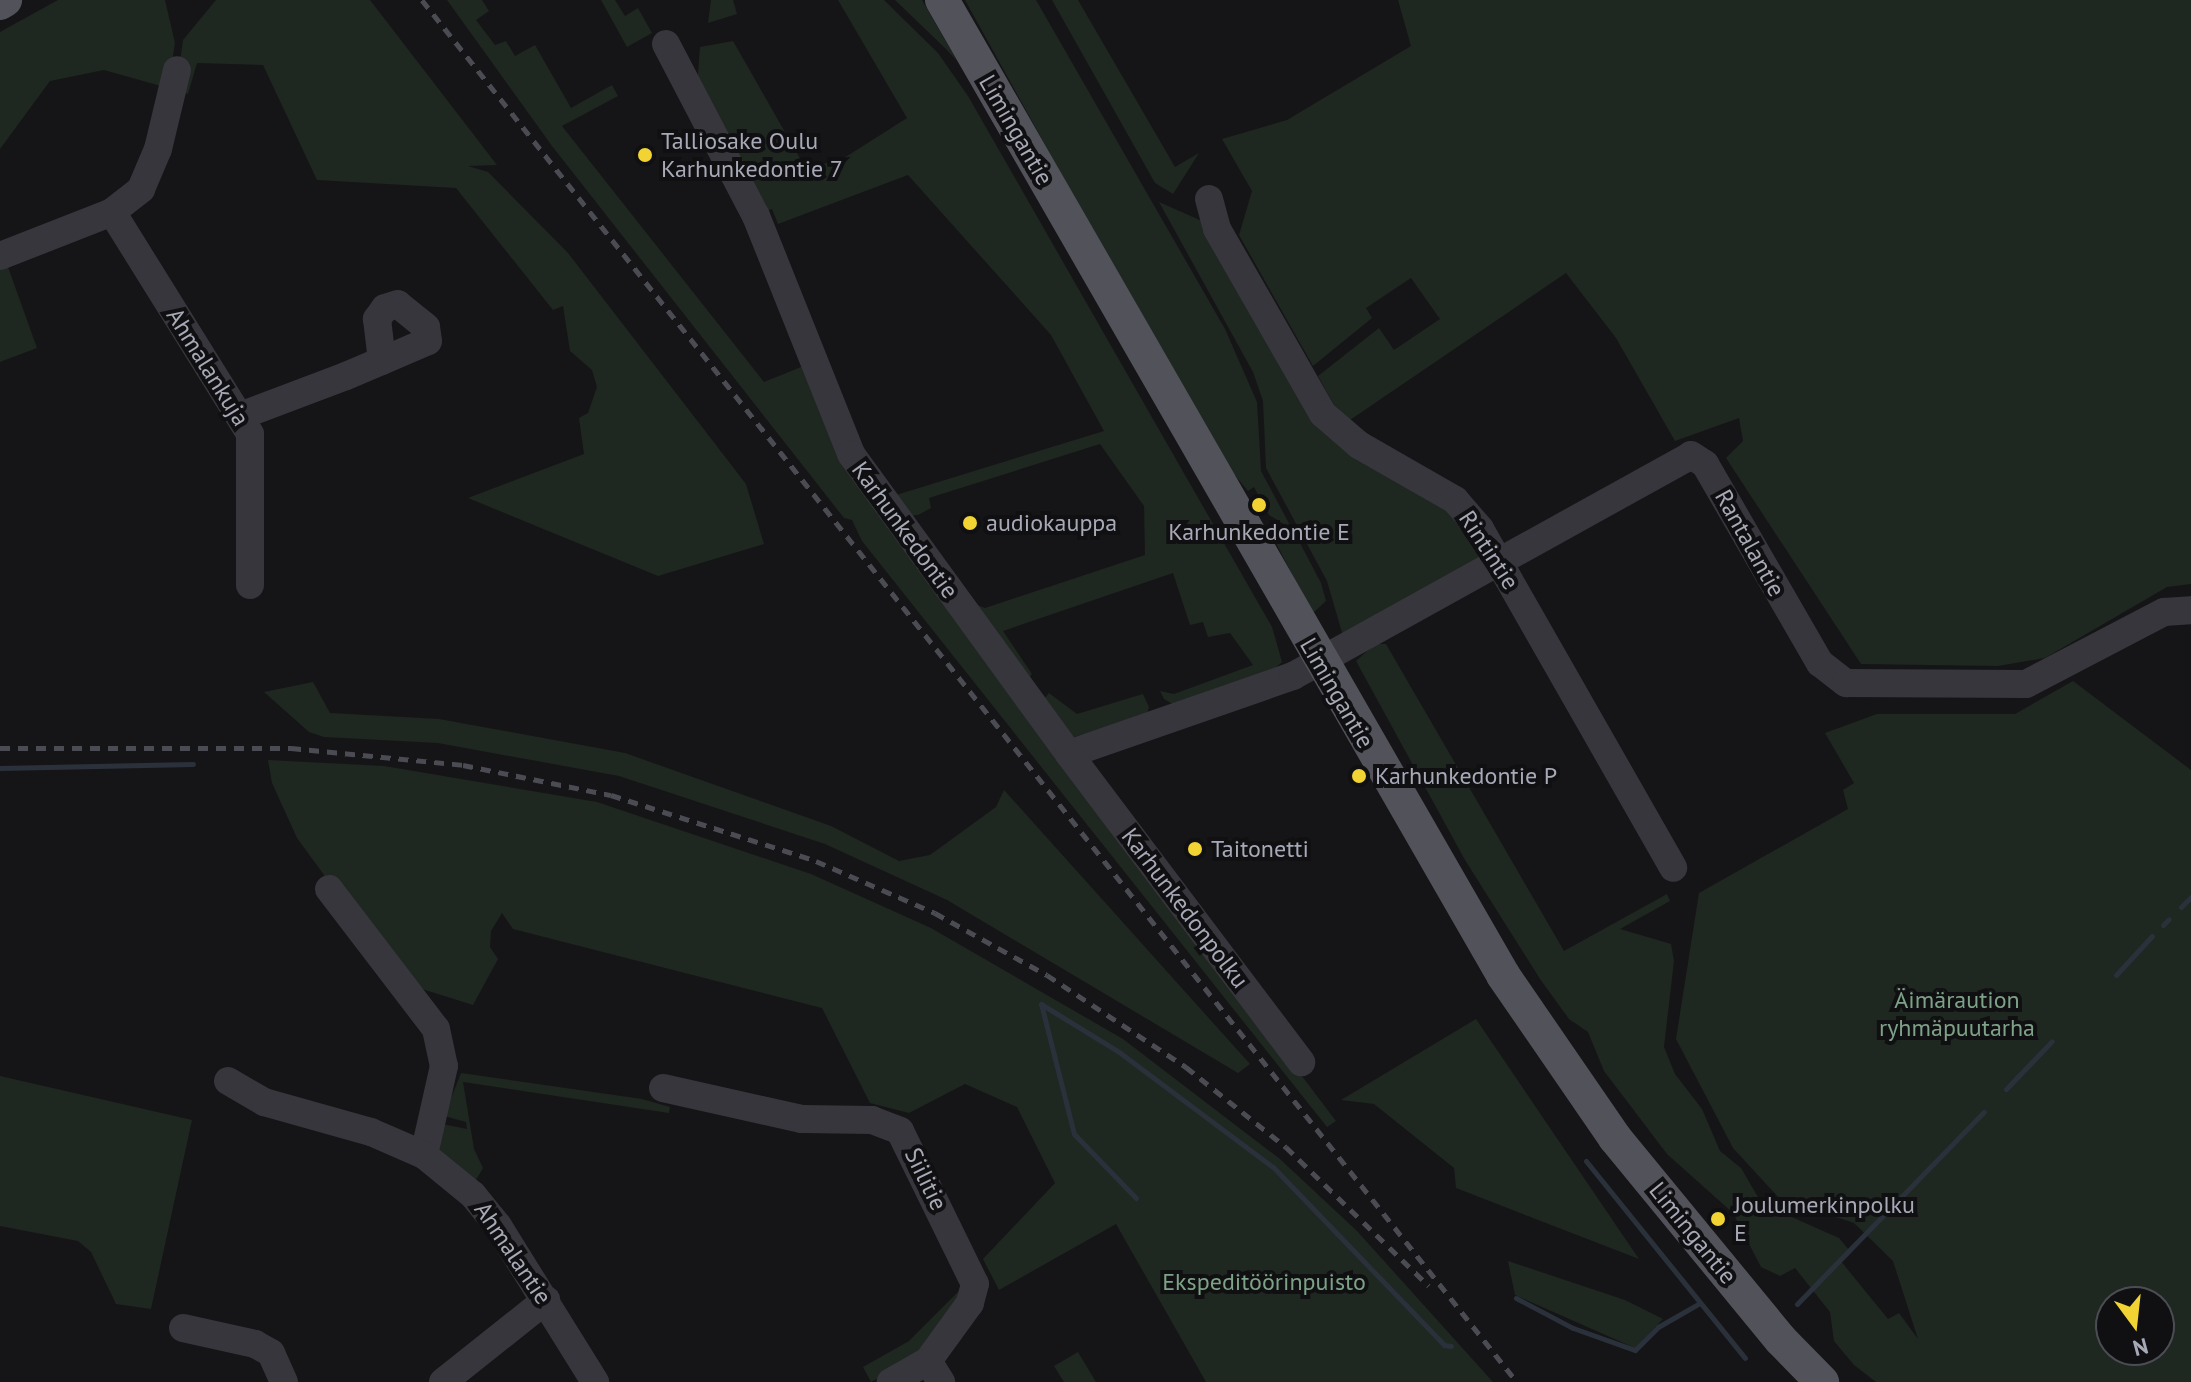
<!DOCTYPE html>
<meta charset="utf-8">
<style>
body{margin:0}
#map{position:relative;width:2191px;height:1382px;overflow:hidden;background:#151517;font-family:"PT Sans",sans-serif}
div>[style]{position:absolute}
.green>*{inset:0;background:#1f2721}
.stream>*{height:5px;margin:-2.5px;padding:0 2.5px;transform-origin:2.5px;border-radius:2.5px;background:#2b313b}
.minor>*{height:28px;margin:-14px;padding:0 14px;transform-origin:14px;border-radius:14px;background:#36363c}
.major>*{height:34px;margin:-17px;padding:0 17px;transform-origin:17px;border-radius:17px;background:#52525b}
.rail>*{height:5px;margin-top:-2.5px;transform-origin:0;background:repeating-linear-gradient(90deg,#4b4c53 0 10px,transparent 0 18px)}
.dots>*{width:22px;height:22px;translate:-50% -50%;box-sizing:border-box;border:4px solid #101012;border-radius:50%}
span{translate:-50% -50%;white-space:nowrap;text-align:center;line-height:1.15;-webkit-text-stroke:8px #101012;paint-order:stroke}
.street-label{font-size:24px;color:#a7a9b7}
.poi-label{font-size:24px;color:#a7a9b7}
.left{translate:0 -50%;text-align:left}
.park-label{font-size:24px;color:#7ea287}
.north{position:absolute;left:2095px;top:1286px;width:80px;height:80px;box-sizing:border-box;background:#101012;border:2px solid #4c4d54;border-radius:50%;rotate:165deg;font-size:22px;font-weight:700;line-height:32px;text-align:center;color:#a7a9b7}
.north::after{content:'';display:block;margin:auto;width:28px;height:36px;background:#f1d433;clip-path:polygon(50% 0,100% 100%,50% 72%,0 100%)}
</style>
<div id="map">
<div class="green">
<div style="clip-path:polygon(58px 0,165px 0,175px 43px,168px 88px,104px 70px,50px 81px,0 149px,0 32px)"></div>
<div style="clip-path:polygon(216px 0,370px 0,497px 165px,468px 166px,488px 172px,568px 253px,746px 484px,764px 544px,658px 576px,468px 498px,584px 454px,579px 418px,588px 413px,597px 387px,592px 370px,570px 351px,563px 306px,553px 310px,456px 188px,317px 180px,263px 65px,197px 63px,188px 94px,176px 91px,183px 40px)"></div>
<div style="clip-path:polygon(447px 0,482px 0,489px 11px,476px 20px,495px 45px,506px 41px,515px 56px,535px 45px,571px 108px,612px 85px,618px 96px,562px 126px,764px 382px,806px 365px,1060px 757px,1336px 1121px,1327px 1127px,862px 541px,852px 520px,844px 518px,552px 146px)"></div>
<div style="clip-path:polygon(601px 0,615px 0,625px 16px,638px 8px,652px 33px,627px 47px)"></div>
<div style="clip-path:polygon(711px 0,733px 0,737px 14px,708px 23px)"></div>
<div style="clip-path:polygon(838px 0,884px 0,938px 53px,968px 96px,1272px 627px,1282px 662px,1272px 671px,1176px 706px,1164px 699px,1160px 691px,1174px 694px,1253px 665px,1230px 633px,1208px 637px,1203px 622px,1190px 625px,1173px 573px,1003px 631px,1032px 674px,1029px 678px,975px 604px,985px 608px,1145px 555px,1144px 506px,1100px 444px,929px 498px,931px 508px,918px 515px,909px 516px,893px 496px,1104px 431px,1051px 335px,908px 175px,778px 224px,772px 209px,766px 211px,697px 87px,700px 47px,733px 41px,806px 169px,844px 158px,907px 118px)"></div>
<div style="clip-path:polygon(895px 0,922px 0,957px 61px,946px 49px)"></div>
<div style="clip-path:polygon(965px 0,1036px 0,1225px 329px,1257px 402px,1261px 471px,1292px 529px,1269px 515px,1254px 487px,1248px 491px,1214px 450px)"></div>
<div style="clip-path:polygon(1052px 0,1078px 0,1175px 167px,1199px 153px,1173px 194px,1155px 183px)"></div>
<div style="clip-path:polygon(1398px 0,2191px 0,2191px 584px,2167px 587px,2045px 658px,1998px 666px,1861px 664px,1726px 458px,1743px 441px,1739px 418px,1675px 441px,1616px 338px,1566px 273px,1350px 420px,1334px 405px,1318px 376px,1379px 328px,1394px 350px,1440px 319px,1411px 278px,1366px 308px,1372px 318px,1313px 366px,1239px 235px,1252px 191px,1222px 139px,1287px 120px,1411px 46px)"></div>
<div style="clip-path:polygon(1159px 202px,1202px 221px,1317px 417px,1450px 505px,1482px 560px,1343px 636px,1327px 581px,1266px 468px,1263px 401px,1253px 372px)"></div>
<div style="clip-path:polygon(0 264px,8px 267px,37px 348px,0 362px)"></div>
<div style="clip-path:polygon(1268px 527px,1300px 543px,1321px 583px,1326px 601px,1312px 614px)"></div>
<div style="clip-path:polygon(evenodd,1375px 644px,1386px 644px,1564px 951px,1667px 894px,1670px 901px,1620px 929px,1671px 944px,1674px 961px,1664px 1047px,1675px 1074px,1702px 1109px,1720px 1151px,1741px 1168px,1762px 1204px,1839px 1238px,1849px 1250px,1840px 1260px,1888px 1319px,1899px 1313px,1918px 1339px,1893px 1261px,1854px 1223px,1779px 1198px,1733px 1148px,1676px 1039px,1699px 893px,1848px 809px,1843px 790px,1854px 783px,1825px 733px,1877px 714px,2015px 714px,2073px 681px,2191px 770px,2191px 1382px,1876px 1382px,1854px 1365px,1834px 1341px,1830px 1312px,1795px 1268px,1780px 1276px,1761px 1267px,1733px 1213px,1667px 1154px,1604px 1071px,1588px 1032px,1569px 1019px,1540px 979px,1465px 860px,1356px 661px,1375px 644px,2111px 1302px,2159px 1302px,2159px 1350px,2111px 1350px,2111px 1302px)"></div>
<div style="clip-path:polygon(313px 682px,330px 713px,439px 719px,625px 753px,831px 826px,899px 861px,930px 855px,996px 807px,1004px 790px,1250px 1064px,1238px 1073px,947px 900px,825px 844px,619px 776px,438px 743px,324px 737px,309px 732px,264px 692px)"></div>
<div style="clip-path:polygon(1049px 693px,1077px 714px,1143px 694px,1149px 707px,1146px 718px,1074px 737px,1065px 734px,1044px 699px)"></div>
<div style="clip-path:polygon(268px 760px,384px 766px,597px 802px,811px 874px,931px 928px,1123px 1039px,1280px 1159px,1357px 1231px,1493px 1382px,1206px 1382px,1116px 1224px,999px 1290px,983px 1259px,1055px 1183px,1017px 1107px,965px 1084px,909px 1113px,870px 1103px,822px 1008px,513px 929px,502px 913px,491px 931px,490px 947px,498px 959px,473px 1005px,422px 989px,352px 913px,297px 838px,272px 783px)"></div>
<div style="clip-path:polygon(1476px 1019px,1639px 1259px,1456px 1188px,1454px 1168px,1374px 1104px,1341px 1100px)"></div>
<div style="clip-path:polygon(461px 1073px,642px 1099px,670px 1107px,669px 1113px,463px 1082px,474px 1149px,483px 1168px,476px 1180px,439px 1152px,442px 1124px,467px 1129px,466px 1122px,444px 1116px)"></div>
<div style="clip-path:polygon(0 1076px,192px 1120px,151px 1309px,116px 1304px,91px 1252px,78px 1241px,0 1226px)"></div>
<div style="clip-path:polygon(1508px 1261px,1625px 1300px,1663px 1319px,1635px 1348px,1515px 1295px)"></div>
<div style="clip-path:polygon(968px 1282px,924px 1354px,871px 1382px,863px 1367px,909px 1341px)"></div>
<div style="clip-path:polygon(1078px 1352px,1096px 1382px,1064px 1382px,1054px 1366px)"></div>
</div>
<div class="stream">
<div style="left:0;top:768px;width:193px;rotate:-1.2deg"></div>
<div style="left:2181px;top:907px;width:14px;rotate:-45deg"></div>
<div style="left:2163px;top:925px;width:8px;rotate:-45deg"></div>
<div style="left:2116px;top:975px;width:53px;rotate:-47.3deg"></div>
<div style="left:2006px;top:1089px;width:66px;rotate:-46.2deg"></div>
<div style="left:1586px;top:1161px;width:253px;rotate:51.1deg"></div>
<div style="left:1136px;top:1198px;width:89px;rotate:-134.1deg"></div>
<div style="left:1074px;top:1134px;width:134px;rotate:-104.2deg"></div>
<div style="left:1041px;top:1004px;width:92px;rotate:31.6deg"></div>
<div style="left:1119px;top:1052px;width:192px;rotate:36.8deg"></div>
<div style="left:1273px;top:1167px;width:247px;rotate:46.1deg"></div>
<div style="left:1444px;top:1345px;width:7px;rotate:8deg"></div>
<div style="left:1516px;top:1298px;width:64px;rotate:27.8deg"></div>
<div style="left:1573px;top:1328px;width:66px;rotate:19.5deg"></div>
<div style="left:1635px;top:1350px;width:33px;rotate:-45deg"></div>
<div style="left:1658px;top:1327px;width:46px;rotate:-29.9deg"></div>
<div style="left:1797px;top:1304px;width:268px;rotate:-45.8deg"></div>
</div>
<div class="minor">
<div style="left:666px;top:44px;width:194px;rotate:62.4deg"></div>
<div style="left:756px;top:216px;width:256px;rotate:68.2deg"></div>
<div style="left:851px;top:454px;width:371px;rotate:54deg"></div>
<div style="left:1069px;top:754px;width:237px;rotate:-19.2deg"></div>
<div style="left:1293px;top:676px;width:455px;rotate:-29deg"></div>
<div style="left:1691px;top:455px;width:17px;rotate:33deg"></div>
<div style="left:1705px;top:464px;width:230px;rotate:60deg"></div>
<div style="left:1820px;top:663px;width:33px;rotate:38deg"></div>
<div style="left:1846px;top:683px;width:180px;rotate:0.3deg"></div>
<div style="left:2026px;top:684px;width:156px;rotate:-27.6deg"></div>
<div style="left:2164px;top:612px;width:27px;rotate:-4deg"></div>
<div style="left:1209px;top:199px;width:31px;rotate:75deg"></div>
<div style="left:1217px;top:229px;width:213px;rotate:60.2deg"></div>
<div style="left:1323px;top:414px;width:48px;rotate:40.7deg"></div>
<div style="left:1359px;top:445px;width:111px;rotate:29.8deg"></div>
<div style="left:1455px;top:500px;width:38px;rotate:49deg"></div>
<div style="left:1480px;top:529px;width:390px;rotate:60.3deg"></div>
<div style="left:112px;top:212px;width:261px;rotate:58.1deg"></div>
<div style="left:250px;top:434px;width:151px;rotate:90deg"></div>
<div style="left:0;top:256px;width:120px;rotate:-21.4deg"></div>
<div style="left:112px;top:212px;width:37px;rotate:-38deg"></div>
<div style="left:141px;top:189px;width:43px;rotate:-67deg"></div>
<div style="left:158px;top:149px;width:81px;rotate:-76.5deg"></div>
<div style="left:240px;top:416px;width:113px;rotate:-20.7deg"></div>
<div style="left:346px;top:376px;width:39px;rotate:-23deg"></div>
<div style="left:382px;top:361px;width:50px;rotate:-23.5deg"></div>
<div style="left:428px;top:341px;width:14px;rotate:-98deg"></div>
<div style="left:426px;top:327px;width:36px;rotate:-141deg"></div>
<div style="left:398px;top:304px;width:14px;rotate:163deg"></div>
<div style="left:385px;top:308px;width:14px;rotate:126deg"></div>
<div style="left:377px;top:319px;width:42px;rotate:83.2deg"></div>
<div style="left:1069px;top:754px;width:386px;rotate:53deg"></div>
<div style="left:329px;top:889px;width:176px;rotate:52.6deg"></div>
<div style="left:436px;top:1029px;width:38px;rotate:78deg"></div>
<div style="left:444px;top:1066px;width:91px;rotate:102.7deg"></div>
<div style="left:228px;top:1081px;width:42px;rotate:30.3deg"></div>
<div style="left:264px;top:1102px;width:111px;rotate:15.7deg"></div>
<div style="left:371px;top:1132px;width:58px;rotate:23.5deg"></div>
<div style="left:424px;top:1155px;width:63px;rotate:39.2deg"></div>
<div style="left:473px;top:1195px;width:40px;rotate:51deg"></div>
<div style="left:498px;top:1226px;width:184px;rotate:58.1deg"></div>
<div style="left:663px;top:1088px;width:142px;rotate:12.6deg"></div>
<div style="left:802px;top:1119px;width:70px;rotate:0.8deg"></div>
<div style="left:872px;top:1120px;width:30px;rotate:21deg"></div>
<div style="left:900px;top:1131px;width:170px;rotate:63.9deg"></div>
<div style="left:975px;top:1284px;width:20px;rotate:105deg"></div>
<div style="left:970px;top:1303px;width:72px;rotate:125.9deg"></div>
<div style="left:928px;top:1361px;width:43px;rotate:150.4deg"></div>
<div style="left:183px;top:1328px;width:74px;rotate:12.5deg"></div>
<div style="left:255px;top:1344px;width:18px;rotate:29deg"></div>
<div style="left:271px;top:1353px;width:32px;rotate:66deg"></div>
<div style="left:928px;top:1361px;width:25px;rotate:58deg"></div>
<div style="left:443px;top:1382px;width:132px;rotate:-38.5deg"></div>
</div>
<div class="major">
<div style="left:942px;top:0;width:1125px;rotate:60.08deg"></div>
<div style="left:1503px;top:975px;width:198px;rotate:55.5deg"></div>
<div style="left:1615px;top:1138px;width:261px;rotate:50.6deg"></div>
<div style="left:1781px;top:1340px;width:59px;rotate:45.7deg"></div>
<div style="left:0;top:3px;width:6px;rotate:-31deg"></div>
</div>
<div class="rail">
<div style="left:422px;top:0;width:1763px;rotate:51.61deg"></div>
<div style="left:0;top:748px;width:291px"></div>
<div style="left:291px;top:748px;width:173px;rotate:5.6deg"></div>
<div style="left:463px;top:765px;width:151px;rotate:11.5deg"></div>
<div style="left:611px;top:795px;width:215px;rotate:17.8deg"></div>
<div style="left:816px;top:861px;width:130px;rotate:23.6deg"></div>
<div style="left:935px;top:913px;width:128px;rotate:29deg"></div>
<div style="left:1047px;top:975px;width:167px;rotate:33.5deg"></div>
<div style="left:1186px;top:1067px;width:128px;rotate:38.7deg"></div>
<div style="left:1286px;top:1147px;width:199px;rotate:44.2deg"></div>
</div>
<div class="dots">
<div style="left:645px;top:155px;background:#f1d433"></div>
<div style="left:1259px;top:505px;background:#f1d433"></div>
<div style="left:970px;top:523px;background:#f1d433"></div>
<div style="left:1359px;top:776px;background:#f1d433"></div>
<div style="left:1195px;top:849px;background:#f1d433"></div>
<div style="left:1718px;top:1219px;background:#f1d433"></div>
</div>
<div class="street-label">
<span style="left:1016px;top:130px;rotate:60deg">Limingantie</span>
<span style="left:208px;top:367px;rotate:58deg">Ahmalankuja</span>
<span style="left:905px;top:530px;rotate:54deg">Karhunkedontie</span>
<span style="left:1750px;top:543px;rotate:61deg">Rantalantie</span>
<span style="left:1489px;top:550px;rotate:57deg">Rintintie</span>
<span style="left:1337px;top:693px;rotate:60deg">Limingantie</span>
<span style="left:1185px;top:908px;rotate:53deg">Karhunkedonpolku</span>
<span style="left:926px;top:1179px;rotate:64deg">Siilitie</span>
<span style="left:1693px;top:1233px;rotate:51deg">Limingantie</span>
<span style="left:513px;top:1253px;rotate:56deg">Ahmalantie</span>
</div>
<div class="poi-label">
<span class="left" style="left:661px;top:155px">Talliosake Oulu<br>Karhunkedontie 7</span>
<span class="left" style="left:986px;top:523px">audiokauppa</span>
<span style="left:1259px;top:532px">Karhunkedontie E</span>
<span class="left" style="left:1375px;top:776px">Karhunkedontie P</span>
<span class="left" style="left:1211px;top:849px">Taitonetti</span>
<span class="left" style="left:1734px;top:1219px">Joulumerkinpolku<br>E</span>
</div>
<div class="park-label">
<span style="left:1957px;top:1014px">Äimäraution<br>ryhmäpuutarha</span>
<span style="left:1264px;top:1282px">Ekspeditöörinpuisto</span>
</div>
<div class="north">N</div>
</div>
